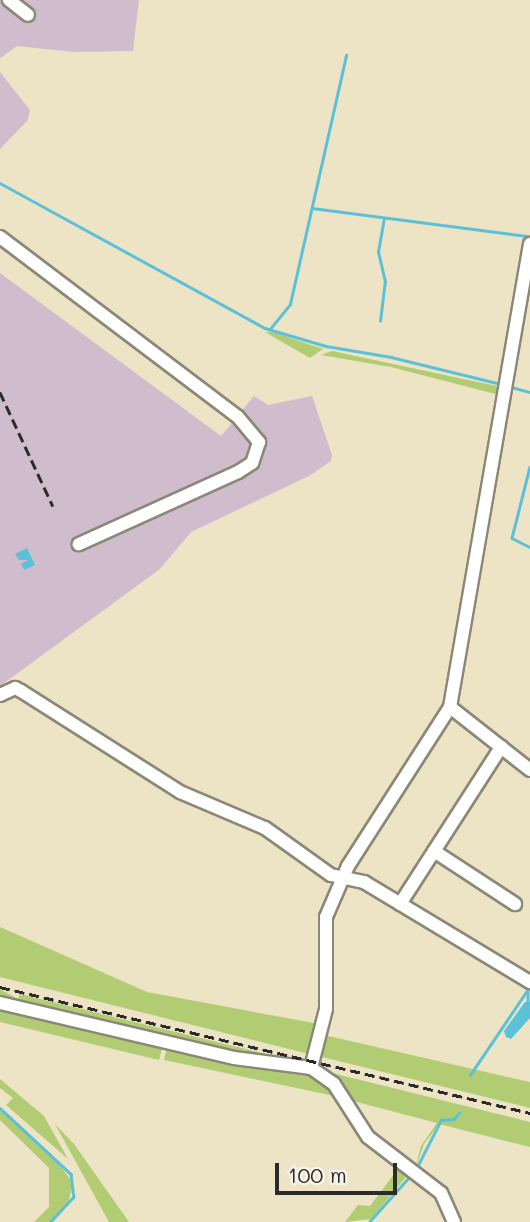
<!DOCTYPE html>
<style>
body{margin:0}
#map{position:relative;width:530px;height:1222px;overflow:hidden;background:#ece4c4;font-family:Mali,sans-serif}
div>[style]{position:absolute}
.industrial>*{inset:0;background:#cfbdce}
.green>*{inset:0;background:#b1cc72}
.water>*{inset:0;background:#5bc1d8}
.stream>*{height:2.5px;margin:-1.25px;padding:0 1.25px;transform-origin:1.25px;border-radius:1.25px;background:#5bc1d8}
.roads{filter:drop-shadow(2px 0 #8c8878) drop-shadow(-2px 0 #8c8878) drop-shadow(0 2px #8c8878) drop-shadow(0 -2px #8c8878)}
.minor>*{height:12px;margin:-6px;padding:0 6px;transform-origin:6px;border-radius:6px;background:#fff}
.rail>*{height:2.5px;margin-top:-1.25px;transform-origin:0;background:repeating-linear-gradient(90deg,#2b2b2b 0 10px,transparent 0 15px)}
span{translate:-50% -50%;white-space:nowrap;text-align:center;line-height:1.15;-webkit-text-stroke:7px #f7f3e8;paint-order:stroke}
.scale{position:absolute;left:275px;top:1163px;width:122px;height:32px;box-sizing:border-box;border:4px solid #2b2b2b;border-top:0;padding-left:9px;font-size:21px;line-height:24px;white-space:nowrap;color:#2b2b2b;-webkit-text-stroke:5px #f7f3e8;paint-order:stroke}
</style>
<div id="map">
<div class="industrial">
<div style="clip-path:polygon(0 0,139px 0,133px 51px,74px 52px,17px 46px,0 58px)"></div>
<div style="clip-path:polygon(0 72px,30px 110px,28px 120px,0 149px)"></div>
<div style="clip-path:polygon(0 273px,221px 436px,254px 396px,268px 405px,312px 396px,332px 455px,331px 461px,309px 476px,191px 532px,160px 569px,0 686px)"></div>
</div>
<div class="green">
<div style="clip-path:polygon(265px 332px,273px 332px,323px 349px,310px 358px)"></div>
<div style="clip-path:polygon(332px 351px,501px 387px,499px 395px,391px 367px,321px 355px)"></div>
<div style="clip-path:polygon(0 927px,147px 992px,319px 1024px,313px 1055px,0 977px)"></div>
<div style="clip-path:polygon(0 989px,18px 999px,20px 994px,307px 1064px,265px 1061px,0 1001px)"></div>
<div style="clip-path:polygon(0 1007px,163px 1045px,159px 1060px,0 1022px)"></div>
<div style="clip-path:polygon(324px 1035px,530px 1082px,530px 1108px,318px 1056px)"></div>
<div style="clip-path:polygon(167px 1047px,310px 1076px,339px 1097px,164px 1060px)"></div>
<div style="clip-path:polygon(320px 1070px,530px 1122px,530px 1147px,439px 1124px,424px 1144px,415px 1169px,421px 1146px,437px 1123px,353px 1101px)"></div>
<div style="clip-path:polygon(0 1079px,44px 1116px,68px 1159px,6px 1105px,13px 1098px,0 1088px)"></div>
<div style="clip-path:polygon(0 1110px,56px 1160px,73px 1183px,68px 1204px,49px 1222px,34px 1222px,49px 1207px,49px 1168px,0 1120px)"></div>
<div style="clip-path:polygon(55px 1124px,74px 1144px,129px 1222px,109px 1222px)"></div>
<div style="clip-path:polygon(401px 1165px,410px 1172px,371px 1219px,345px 1222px,358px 1205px,370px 1206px)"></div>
</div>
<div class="water">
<div style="clip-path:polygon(27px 548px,35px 565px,24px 570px,21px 564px,28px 560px,19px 560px,15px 554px)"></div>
<div style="clip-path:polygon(525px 1002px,530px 1002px,530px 1018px,511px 1039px,506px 1037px,504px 1031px)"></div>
</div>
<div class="stream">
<div style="left:0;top:183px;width:302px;rotate:28.7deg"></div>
<div style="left:265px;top:328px;width:64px;rotate:16.4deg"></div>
<div style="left:326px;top:346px;width:66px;rotate:9.6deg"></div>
<div style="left:391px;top:357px;width:113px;rotate:13.8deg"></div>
<div style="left:312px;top:208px;width:218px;rotate:7.4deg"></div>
<div style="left:380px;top:321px;width:39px;rotate:-83deg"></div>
<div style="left:385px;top:282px;width:31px;rotate:-103deg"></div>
<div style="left:378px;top:252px;width:34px;rotate:-80deg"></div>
<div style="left:270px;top:329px;width:32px;rotate:-51deg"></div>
<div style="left:290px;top:304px;width:255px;rotate:-77.3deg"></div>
<div style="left:511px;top:387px;width:20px;rotate:15deg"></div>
<div style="left:530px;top:467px;width:73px;rotate:104.2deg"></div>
<div style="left:512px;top:538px;width:20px;rotate:27deg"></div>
<div style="left:528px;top:988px;width:14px;rotate:90deg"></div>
<div style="left:470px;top:1075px;width:107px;rotate:-56deg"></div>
<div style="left:0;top:1108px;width:97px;rotate:42.9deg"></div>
<div style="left:71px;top:1174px;width:23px;rotate:83deg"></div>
<div style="left:74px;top:1197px;width:34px;rotate:133deg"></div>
<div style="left:416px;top:1169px;width:55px;rotate:-63deg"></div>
<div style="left:441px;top:1120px;width:13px;rotate:-4deg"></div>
<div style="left:454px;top:1119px;width:8px;rotate:-50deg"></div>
<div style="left:369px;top:1222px;width:63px;rotate:-48.2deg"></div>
</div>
<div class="roads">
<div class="minor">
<div style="left:9px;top:0;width:24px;rotate:38deg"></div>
<div style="left:0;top:237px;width:298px;rotate:37.1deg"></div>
<div style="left:238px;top:417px;width:33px;rotate:50deg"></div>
<div style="left:259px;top:442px;width:22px;rotate:108deg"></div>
<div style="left:252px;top:463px;width:17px;rotate:147deg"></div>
<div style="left:238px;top:472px;width:175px;rotate:155.6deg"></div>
<div style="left:0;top:695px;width:17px;rotate:-25deg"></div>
<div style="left:15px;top:688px;width:7px;rotate:27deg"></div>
<div style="left:21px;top:691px;width:188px;rotate:32.4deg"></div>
<div style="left:180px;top:792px;width:92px;rotate:23deg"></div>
<div style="left:265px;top:828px;width:81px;rotate:35.5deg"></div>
<div style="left:331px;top:875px;width:34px;rotate:12deg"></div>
<div style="left:364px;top:882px;width:194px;rotate:31.1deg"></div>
<div style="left:450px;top:707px;width:470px;rotate:-80.2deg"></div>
<div style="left:434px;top:851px;width:97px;rotate:33.2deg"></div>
<div style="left:400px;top:904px;width:187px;rotate:-57.2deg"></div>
<div style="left:0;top:1003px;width:240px;rotate:13.2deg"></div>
<div style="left:234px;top:1058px;width:78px;rotate:7.4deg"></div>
<div style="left:454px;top:1222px;width:32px;rotate:-114deg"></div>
<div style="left:441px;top:1193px;width:92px;rotate:-142.5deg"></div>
<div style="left:368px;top:1137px;width:63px;rotate:-122.7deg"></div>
<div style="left:334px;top:1084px;width:28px;rotate:-145deg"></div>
<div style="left:311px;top:1068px;width:61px;rotate:-75.7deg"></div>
<div style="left:326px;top:1009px;width:92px;rotate:-90deg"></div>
<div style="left:326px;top:917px;width:56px;rotate:-66.7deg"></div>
<div style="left:348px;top:866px;width:189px;rotate:-57.3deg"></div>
<div style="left:450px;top:707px;width:102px;rotate:38.2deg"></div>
</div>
</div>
<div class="rail">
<div style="left:0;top:392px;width:126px;rotate:65.1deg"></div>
<div style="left:0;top:987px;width:545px;rotate:13.37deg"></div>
</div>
<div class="scale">100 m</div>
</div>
